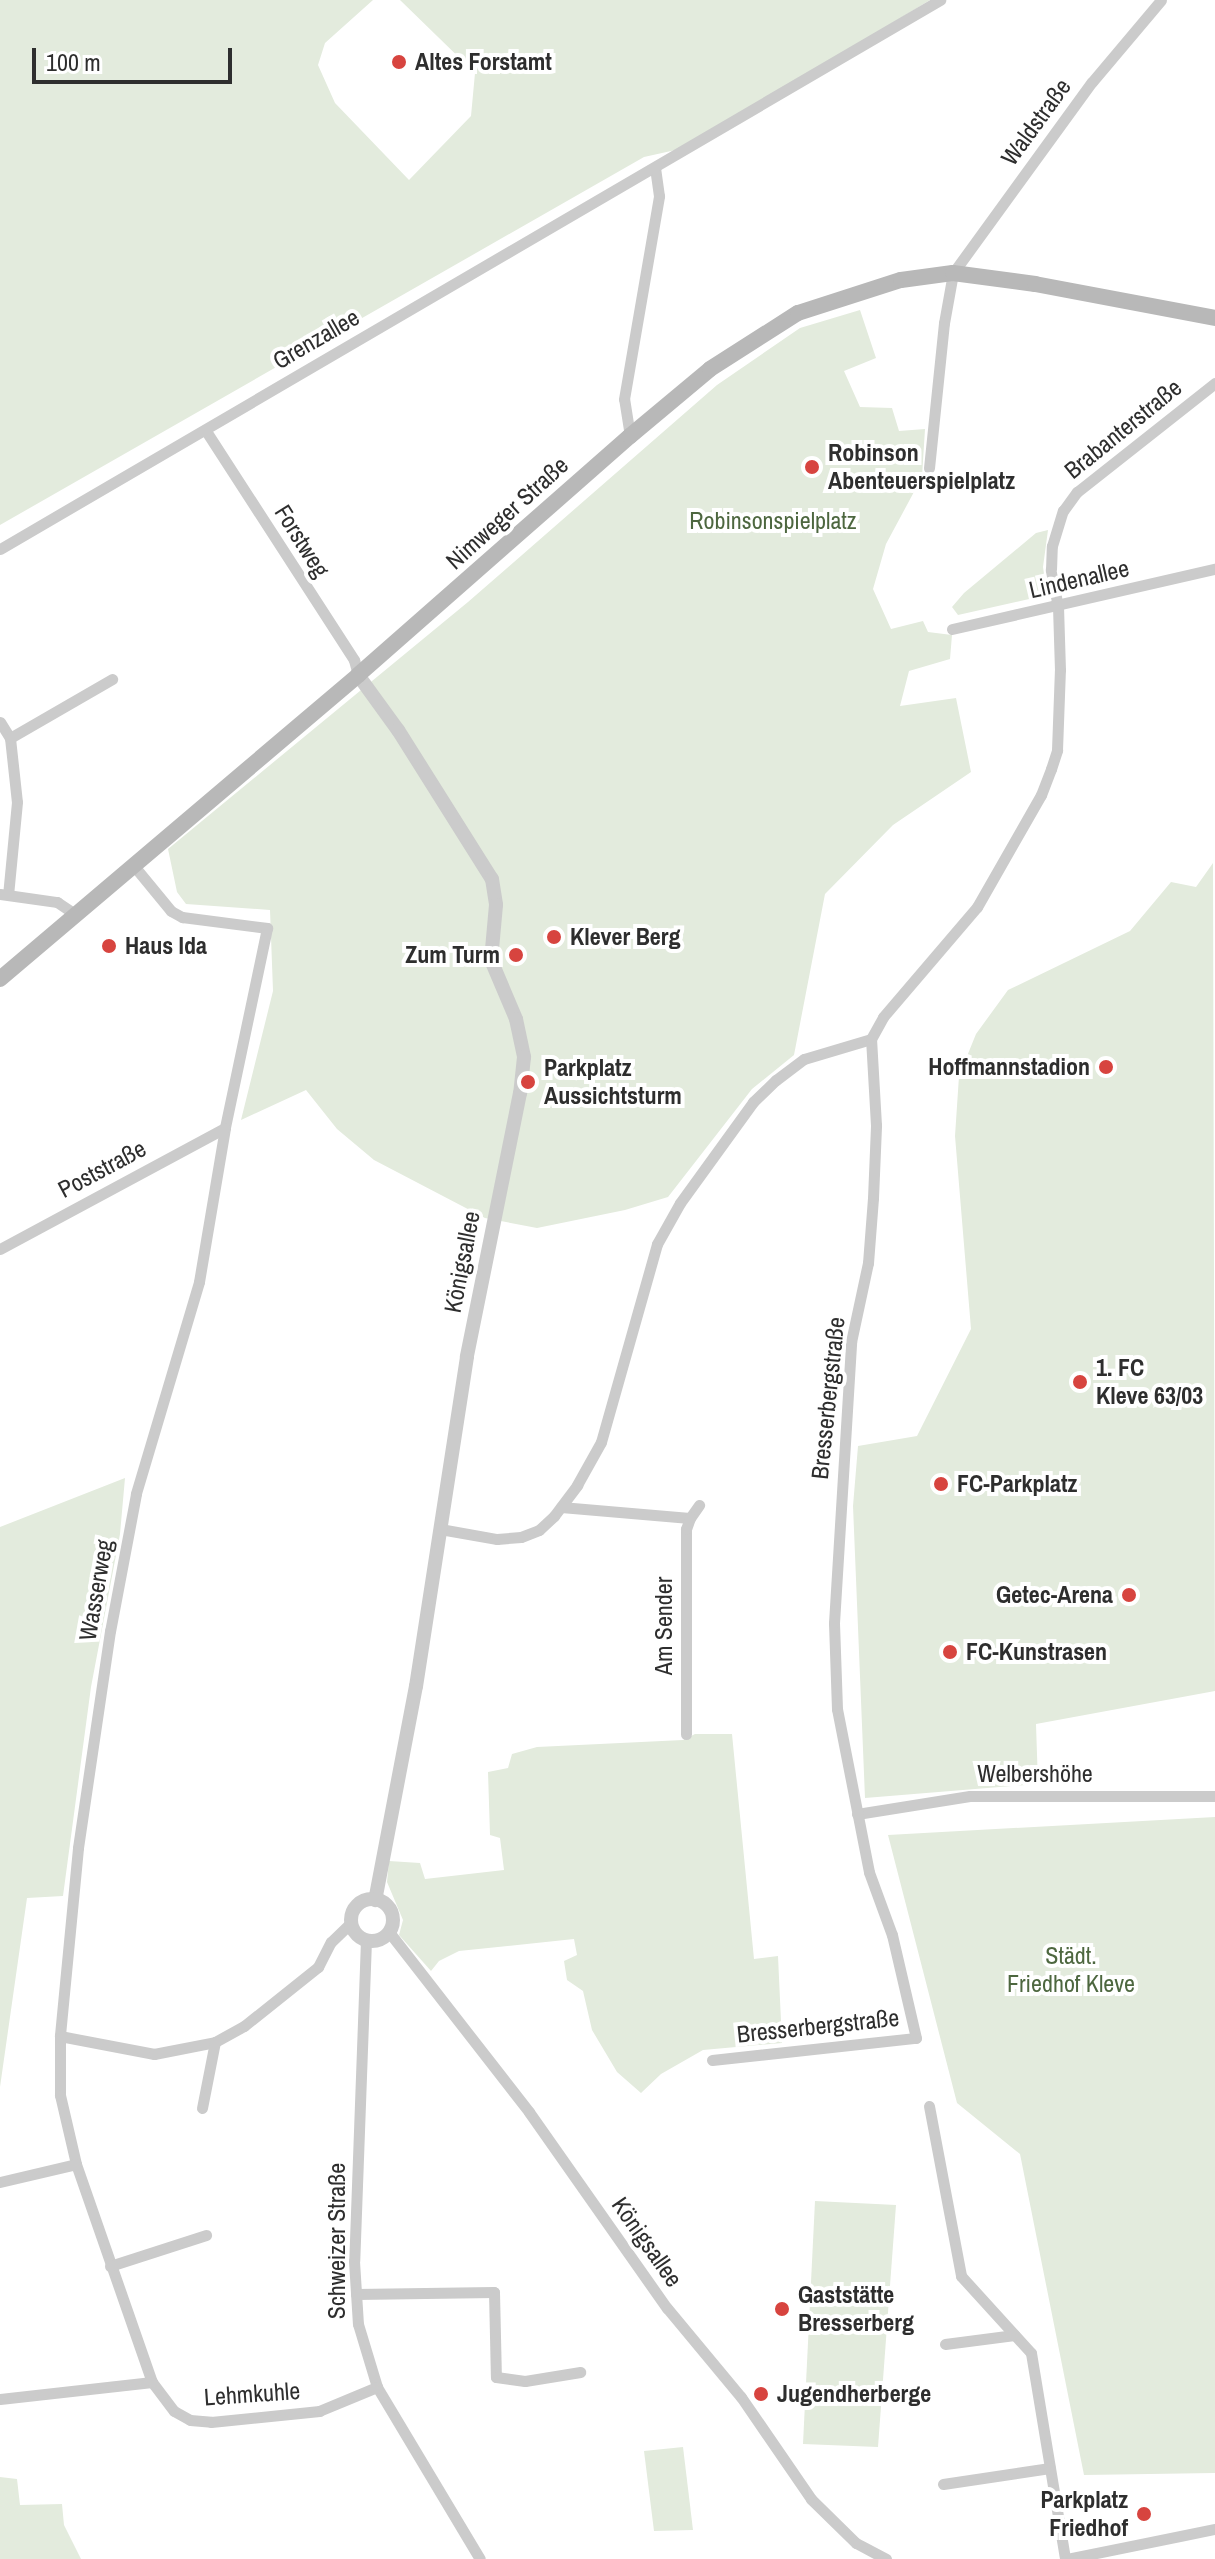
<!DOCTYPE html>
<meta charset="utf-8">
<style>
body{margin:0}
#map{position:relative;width:1215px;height:2559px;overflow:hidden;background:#fff;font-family:"Archivo Narrow",sans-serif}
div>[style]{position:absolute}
.green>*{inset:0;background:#e3ebdd}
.minor>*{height:11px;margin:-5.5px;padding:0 5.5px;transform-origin:5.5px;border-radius:5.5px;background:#cbcbcb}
.tertiary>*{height:14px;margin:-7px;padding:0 7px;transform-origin:7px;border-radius:7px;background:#cbcbcb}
.tertiary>.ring{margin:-7px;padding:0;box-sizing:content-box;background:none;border:14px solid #cbcbcb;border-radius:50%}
.secondary>*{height:16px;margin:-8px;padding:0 8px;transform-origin:8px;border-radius:8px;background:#b8b8b8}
.dots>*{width:22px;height:22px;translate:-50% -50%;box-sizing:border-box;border:4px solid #fff;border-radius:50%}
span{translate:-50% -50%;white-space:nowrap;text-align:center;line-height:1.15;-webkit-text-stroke:8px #fff;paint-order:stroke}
.poi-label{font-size:24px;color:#2e2e2e;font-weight:700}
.left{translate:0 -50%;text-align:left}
.right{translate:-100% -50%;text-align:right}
.street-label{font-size:24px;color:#2e2e2e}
.park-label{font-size:24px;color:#4d673f}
.scale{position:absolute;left:32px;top:48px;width:200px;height:36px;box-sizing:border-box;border:4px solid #2e2e2e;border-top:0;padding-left:10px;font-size:24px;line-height:28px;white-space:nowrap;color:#2e2e2e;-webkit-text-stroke:6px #fff;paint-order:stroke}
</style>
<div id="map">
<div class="green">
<div style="clip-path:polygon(0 0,373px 0,325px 43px,318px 65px,335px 103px,409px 180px,471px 116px,475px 73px,400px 0,930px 0,689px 147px,644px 157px,0 525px)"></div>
<div style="clip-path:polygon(860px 310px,876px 358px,844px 371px,860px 407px,892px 408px,899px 431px,925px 429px,922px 477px,886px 544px,873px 589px,891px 629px,923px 621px,928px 632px,952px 635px,950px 659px,909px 671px,900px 706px,956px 698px,971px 772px,893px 825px,825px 894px,794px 1055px,752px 1089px,668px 1197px,625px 1210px,537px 1228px,485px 1218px,374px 1160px,337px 1129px,306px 1090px,241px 1120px,273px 991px,270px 910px,186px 904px,177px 892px,168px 849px,468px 602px,717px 385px,800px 328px)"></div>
<div style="clip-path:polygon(1048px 530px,1043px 567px,1047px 595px,958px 615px,952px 607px,964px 593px,1036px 533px)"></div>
<div style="clip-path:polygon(1213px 863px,1215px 1691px,1036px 1724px,1038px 1784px,865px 1798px,853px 1506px,858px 1446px,917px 1436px,971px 1329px,955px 1136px,959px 1076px,976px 1034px,1008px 990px,1130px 931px,1171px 882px,1196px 887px)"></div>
<div style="clip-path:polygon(125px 1478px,120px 1534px,91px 1687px,63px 1896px,27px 1898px,0 2087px,0 1527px)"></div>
<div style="clip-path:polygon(695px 1734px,732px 1734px,754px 1959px,778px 1956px,782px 2043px,703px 2050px,661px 2074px,641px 2093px,617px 2072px,592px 2030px,583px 1991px,567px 1980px,564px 1961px,577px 1955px,574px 1939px,459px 1951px,439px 1961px,431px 1971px,399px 1935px,403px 1920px,387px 1882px,389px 1861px,420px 1863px,425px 1879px,504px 1870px,500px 1838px,490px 1835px,488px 1772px,508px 1768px,512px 1754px,537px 1747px,683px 1740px)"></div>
<div style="clip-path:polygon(1215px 1817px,1215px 2473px,1084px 2475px,1020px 2154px,957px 2103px,888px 1835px)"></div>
<div style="clip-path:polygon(815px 2201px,896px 2205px,878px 2447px,803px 2444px)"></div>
<div style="clip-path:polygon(683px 2447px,693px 2530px,654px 2531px,644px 2451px)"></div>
<div style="clip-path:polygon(0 2477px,17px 2479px,20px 2505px,62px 2504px,64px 2525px,81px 2559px,0 2559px)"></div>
</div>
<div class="minor">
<div style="left:206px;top:431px;width:273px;rotate:57.1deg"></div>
<div style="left:354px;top:660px;width:16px;rotate:75deg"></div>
<div style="left:630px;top:436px;width:37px;rotate:-99deg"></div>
<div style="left:624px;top:399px;width:206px;rotate:-80.2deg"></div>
<div style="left:659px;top:196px;width:29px;rotate:-98deg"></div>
<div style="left:929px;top:468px;width:146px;rotate:-84.1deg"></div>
<div style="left:944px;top:323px;width:51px;rotate:-79.8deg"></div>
<div style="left:953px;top:273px;width:236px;rotate:-54deg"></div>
<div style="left:1092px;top:82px;width:107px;rotate:-49.9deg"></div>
<div style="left:0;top:549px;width:1089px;rotate:-30.29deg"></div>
<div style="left:952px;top:629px;width:270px;rotate:-12.9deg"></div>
<div style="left:0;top:722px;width:19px;rotate:58deg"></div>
<div style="left:10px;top:738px;width:64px;rotate:83.8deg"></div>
<div style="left:17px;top:802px;width:93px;rotate:95.5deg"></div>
<div style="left:10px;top:738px;width:118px;rotate:-30deg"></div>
<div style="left:134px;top:866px;width:58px;rotate:50.6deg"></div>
<div style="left:171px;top:911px;width:13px;rotate:29deg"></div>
<div style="left:182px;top:917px;width:86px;rotate:7.4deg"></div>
<div style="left:267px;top:928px;width:204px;rotate:101.9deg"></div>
<div style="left:225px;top:1128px;width:156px;rotate:99.6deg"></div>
<div style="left:199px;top:1282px;width:221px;rotate:106.6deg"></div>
<div style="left:136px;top:1494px;width:139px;rotate:100.7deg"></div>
<div style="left:110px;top:1631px;width:219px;rotate:98.4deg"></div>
<div style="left:78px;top:1848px;width:189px;rotate:95.5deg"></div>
<div style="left:60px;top:2036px;width:59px;rotate:90deg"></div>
<div style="left:60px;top:2095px;width:71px;rotate:76.9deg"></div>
<div style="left:76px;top:2164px;width:231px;rotate:70.8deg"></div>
<div style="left:0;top:894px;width:58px;rotate:8deg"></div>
<div style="left:57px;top:902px;width:23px;rotate:34deg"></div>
<div style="left:0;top:1249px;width:255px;rotate:-28.3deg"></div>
<div style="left:561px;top:1507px;width:129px;rotate:4.9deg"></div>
<div style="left:690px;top:1518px;width:16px;rotate:-55deg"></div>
<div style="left:440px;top:1529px;width:58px;rotate:10deg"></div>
<div style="left:497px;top:1539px;width:24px;rotate:-5deg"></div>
<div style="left:521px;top:1537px;width:19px;rotate:-21deg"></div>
<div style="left:539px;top:1530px;width:21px;rotate:-43deg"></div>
<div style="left:554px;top:1516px;width:39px;rotate:-53deg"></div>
<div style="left:577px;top:1485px;width:49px;rotate:-60.8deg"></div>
<div style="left:601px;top:1442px;width:206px;rotate:-74.2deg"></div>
<div style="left:657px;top:1244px;width:47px;rotate:-60.7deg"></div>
<div style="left:680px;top:1203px;width:125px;rotate:-54.1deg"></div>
<div style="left:753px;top:1102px;width:32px;rotate:-44deg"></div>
<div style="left:776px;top:1080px;width:35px;rotate:-37deg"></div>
<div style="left:804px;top:1059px;width:70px;rotate:-16.6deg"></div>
<div style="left:686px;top:1734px;width:205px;rotate:-90deg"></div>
<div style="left:686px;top:1529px;width:12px;rotate:-70deg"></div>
<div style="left:857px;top:1814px;width:114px;rotate:-9.1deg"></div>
<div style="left:970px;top:1796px;width:245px"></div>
<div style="left:389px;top:1932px;width:228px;rotate:52.1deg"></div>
<div style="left:529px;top:2112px;width:240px;rotate:54.9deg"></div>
<div style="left:667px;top:2308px;width:116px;rotate:50.3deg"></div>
<div style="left:741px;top:2397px;width:124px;rotate:55.5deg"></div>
<div style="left:811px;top:2499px;width:63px;rotate:44.4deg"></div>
<div style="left:856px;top:2543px;width:34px;rotate:28deg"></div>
<div style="left:366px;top:1940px;width:321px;rotate:92.1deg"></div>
<div style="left:354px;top:2261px;width:63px;rotate:86.4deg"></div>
<div style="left:358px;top:2324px;width:66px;rotate:73.2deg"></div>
<div style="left:377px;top:2387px;width:200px;rotate:59.1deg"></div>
<div style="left:60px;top:2036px;width:96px;rotate:10.8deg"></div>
<div style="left:154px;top:2054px;width:62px;rotate:-11.1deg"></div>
<div style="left:215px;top:2042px;width:33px;rotate:-29deg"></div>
<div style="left:244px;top:2026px;width:95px;rotate:-38.6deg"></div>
<div style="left:318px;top:1967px;width:28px;rotate:-63deg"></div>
<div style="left:331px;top:1942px;width:28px;rotate:-44deg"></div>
<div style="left:712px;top:2060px;width:205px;rotate:-6.2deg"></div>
<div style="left:916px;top:2038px;width:106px;rotate:-103.1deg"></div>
<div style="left:892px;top:1935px;width:67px;rotate:-110.1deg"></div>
<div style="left:869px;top:1872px;width:166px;rotate:-101.1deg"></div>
<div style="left:837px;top:1709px;width:86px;rotate:-92deg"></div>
<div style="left:834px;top:1623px;width:282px;rotate:-86.5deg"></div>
<div style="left:851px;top:1342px;width:81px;rotate:-77.9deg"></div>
<div style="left:868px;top:1263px;width:65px;rotate:-85.6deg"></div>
<div style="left:873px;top:1198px;width:73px;rotate:-87.6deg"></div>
<div style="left:876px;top:1125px;width:86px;rotate:-93.3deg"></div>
<div style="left:871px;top:1039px;width:25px;rotate:-61deg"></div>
<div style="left:883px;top:1017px;width:145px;rotate:-49.5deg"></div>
<div style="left:977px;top:907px;width:129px;rotate:-60.3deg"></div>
<div style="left:1041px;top:795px;width:28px;rotate:-69deg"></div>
<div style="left:1051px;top:769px;width:20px;rotate:-72deg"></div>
<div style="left:1057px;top:750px;width:80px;rotate:-87.9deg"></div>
<div style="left:1060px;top:670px;width:63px;rotate:-91.8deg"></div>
<div style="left:1058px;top:607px;width:38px;rotate:-101deg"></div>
<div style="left:1051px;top:570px;width:24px;rotate:-88deg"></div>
<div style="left:1052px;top:546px;width:37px;rotate:-73deg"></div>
<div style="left:1063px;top:511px;width:24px;rotate:-54deg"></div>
<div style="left:1077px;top:492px;width:176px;rotate:-38.3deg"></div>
<div style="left:929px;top:2106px;width:173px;rotate:79.3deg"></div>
<div style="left:961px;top:2276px;width:104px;rotate:47.7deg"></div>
<div style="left:1031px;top:2353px;width:209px;rotate:80.6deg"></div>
<div style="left:202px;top:2108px;width:67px;rotate:-78.9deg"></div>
<div style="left:0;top:2182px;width:78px;rotate:-13.3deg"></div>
<div style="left:110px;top:2266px;width:101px;rotate:-17.9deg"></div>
<div style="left:356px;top:2294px;width:138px;rotate:-0.8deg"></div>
<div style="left:494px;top:2292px;width:85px;rotate:88.7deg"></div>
<div style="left:496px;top:2377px;width:29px;rotate:8deg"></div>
<div style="left:525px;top:2381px;width:56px;rotate:-9.3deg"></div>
<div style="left:945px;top:2344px;width:70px;rotate:-7.4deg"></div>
<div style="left:0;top:2399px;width:153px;rotate:-6.4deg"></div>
<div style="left:152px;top:2382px;width:36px;rotate:53deg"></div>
<div style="left:174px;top:2411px;width:18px;rotate:29deg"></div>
<div style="left:190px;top:2420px;width:21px;rotate:5deg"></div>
<div style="left:211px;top:2422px;width:109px;rotate:-5.8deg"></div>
<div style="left:319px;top:2411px;width:63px;rotate:-22.5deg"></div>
<div style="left:943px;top:2484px;width:108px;rotate:-8.5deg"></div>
<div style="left:1067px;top:2559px;width:151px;rotate:-11.5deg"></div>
</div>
<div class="tertiary">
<div style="left:358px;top:675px;width:68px;rotate:54deg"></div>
<div style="left:398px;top:730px;width:176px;rotate:57.8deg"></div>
<div style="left:492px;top:879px;width:26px;rotate:81deg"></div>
<div style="left:496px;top:905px;width:55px;rotate:95.2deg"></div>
<div style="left:491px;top:960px;width:64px;rotate:67deg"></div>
<div style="left:516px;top:1019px;width:39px;rotate:78deg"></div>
<div style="left:524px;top:1057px;width:36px;rotate:96deg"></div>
<div style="left:520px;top:1093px;width:269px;rotate:101.4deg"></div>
<div style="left:467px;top:1357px;width:333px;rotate:98.8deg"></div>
<div style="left:416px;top:1686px;width:218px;rotate:100.8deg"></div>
<div class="ring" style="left:351px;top:1899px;width:28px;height:28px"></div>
</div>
<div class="secondary">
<div style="left:0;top:979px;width:470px;rotate:-40.3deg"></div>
<div style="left:358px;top:675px;width:362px;rotate:-41.3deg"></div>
<div style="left:630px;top:436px;width:104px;rotate:-39.9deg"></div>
<div style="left:710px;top:369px;width:104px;rotate:-32.5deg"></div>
<div style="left:798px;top:313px;width:108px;rotate:-17.8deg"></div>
<div style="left:901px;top:280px;width:52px;rotate:-7.7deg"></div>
<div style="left:953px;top:273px;width:83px;rotate:7.6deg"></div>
<div style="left:1035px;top:284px;width:183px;rotate:10.7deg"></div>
</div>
<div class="dots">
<div style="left:399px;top:62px;background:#d7443f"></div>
<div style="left:812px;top:467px;background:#d7443f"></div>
<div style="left:554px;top:937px;background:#d7443f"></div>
<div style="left:109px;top:946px;background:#d7443f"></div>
<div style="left:516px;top:955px;background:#d7443f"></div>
<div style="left:1106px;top:1067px;background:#d7443f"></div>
<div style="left:528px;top:1082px;background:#d7443f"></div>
<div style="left:1080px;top:1382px;background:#d7443f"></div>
<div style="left:941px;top:1484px;background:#d7443f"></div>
<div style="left:1129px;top:1595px;background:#d7443f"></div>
<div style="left:950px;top:1652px;background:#d7443f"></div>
<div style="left:782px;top:2309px;background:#d7443f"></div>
<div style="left:761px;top:2394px;background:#d7443f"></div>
<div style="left:1144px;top:2514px;background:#d7443f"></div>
</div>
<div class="poi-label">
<span class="left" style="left:415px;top:62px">Altes Forstamt</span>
<span class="left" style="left:828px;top:467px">Robinson<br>Abenteuerspielplatz</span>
<span class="left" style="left:570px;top:937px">Klever Berg</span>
<span class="left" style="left:125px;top:946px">Haus Ida</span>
<span class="right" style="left:500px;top:955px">Zum Turm</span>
<span class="right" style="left:1090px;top:1067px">Hoffmannstadion</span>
<span class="left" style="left:544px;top:1082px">Parkplatz<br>Aussichtsturm</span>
<span class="left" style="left:1096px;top:1382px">1. FC<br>Kleve 63/03</span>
<span class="left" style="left:957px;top:1484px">FC-Parkplatz</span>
<span class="right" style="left:1113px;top:1595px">Getec-Arena</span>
<span class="left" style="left:966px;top:1652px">FC-Kunstrasen</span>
<span class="left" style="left:798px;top:2309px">Gaststätte<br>Bresserberg</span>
<span class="left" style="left:777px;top:2394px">Jugendherberge</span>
<span class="right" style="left:1128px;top:2514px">Parkplatz<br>Friedhof</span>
</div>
<div class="street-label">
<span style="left:1036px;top:122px;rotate:-54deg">Waldstraße</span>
<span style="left:316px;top:339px;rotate:-30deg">Grenzallee</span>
<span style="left:1123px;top:429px;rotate:-39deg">Brabanterstraße</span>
<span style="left:507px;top:513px;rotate:-42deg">Nimweger Straße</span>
<span style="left:302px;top:541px;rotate:58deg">Forstweg</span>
<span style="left:1079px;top:579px;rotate:-13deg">Lindenallee</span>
<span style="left:102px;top:1169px;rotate:-28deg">Poststraße</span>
<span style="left:462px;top:1262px;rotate:-79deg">Königsallee</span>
<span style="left:828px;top:1398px;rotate:-84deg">Bresserbergstraße</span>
<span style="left:96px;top:1590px;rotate:-80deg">Wasserweg</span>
<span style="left:664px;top:1626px;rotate:-90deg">Am Sender</span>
<span style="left:1035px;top:1774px">Welbershöhe</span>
<span style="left:818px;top:2026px;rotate:-6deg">Bresserbergstraße</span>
<span style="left:337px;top:2241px;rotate:-90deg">Schweizer Straße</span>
<span style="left:647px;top:2242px;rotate:55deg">Königsallee</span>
<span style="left:252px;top:2394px;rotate:-4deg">Lehmkuhle</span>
</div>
<div class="park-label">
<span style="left:773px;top:521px">Robinsonspielplatz</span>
<span style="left:1071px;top:1970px">Städt.<br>Friedhof Kleve</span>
</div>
<div class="scale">100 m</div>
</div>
